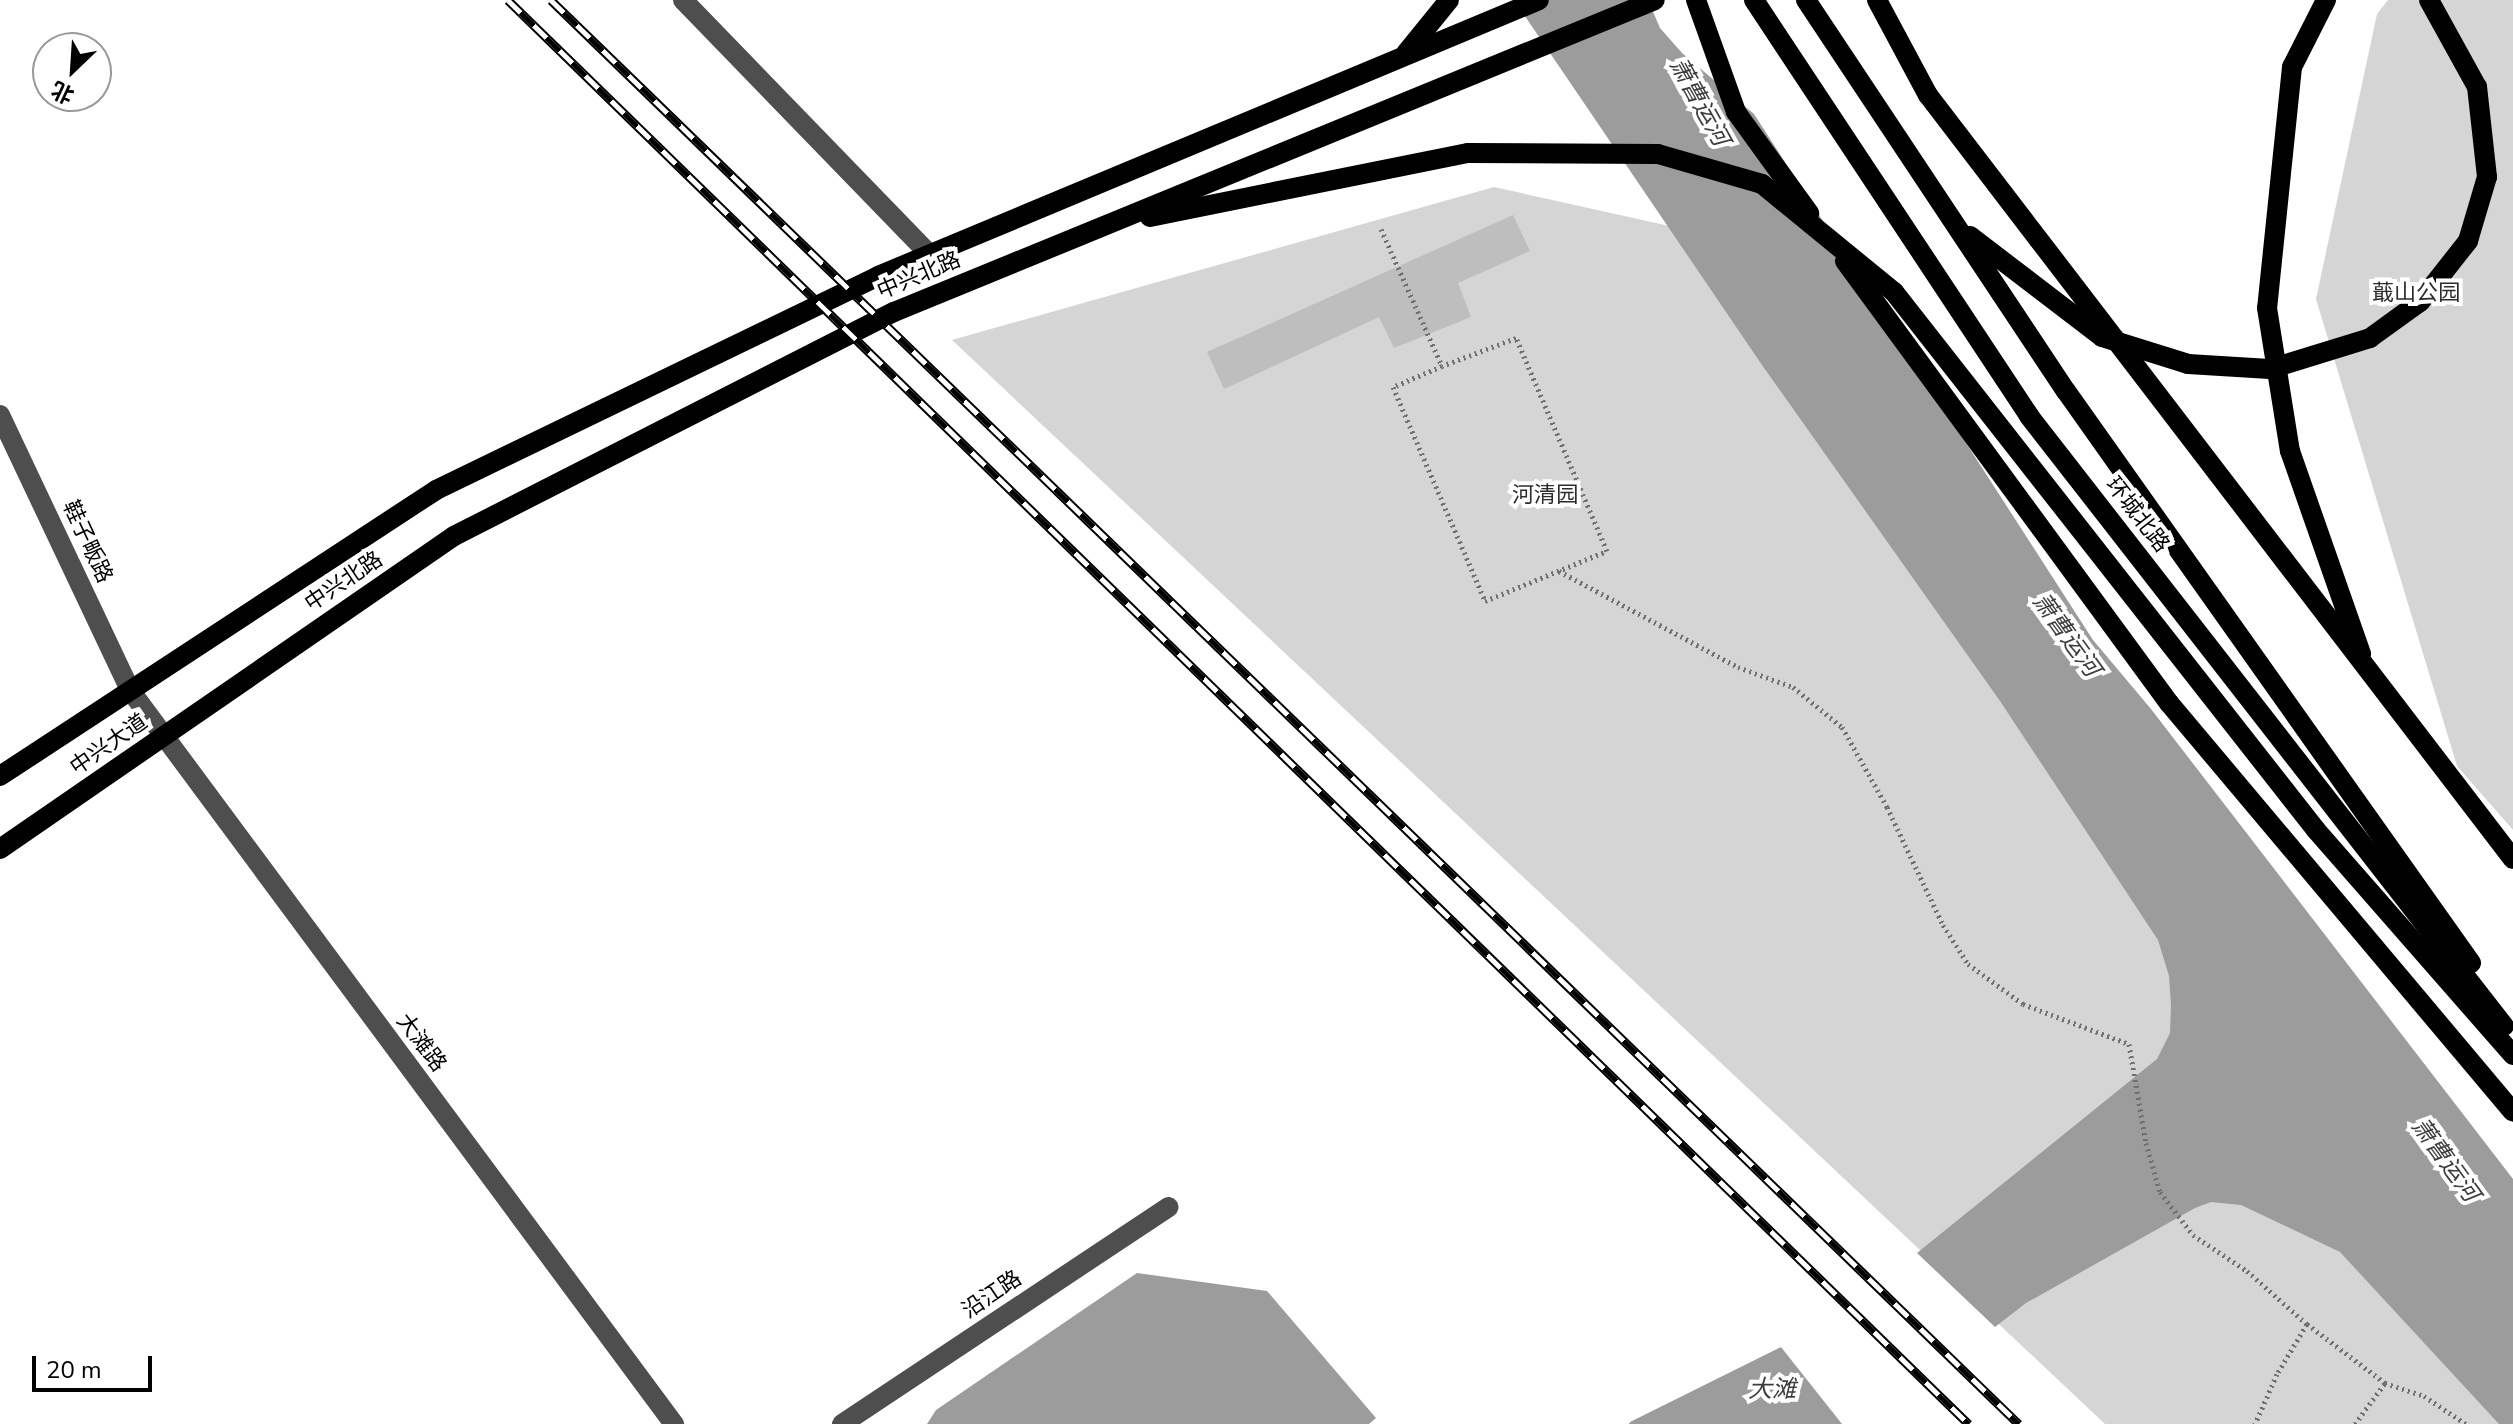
<!DOCTYPE html>
<meta charset="utf-8">
<style>
body{margin:0}
#map{position:relative;width:2513px;height:1424px;overflow:hidden;background:#fff;font-family:"Nunito Sans","Noto Sans SC",sans-serif}
div>[style]{position:absolute}
.green>*{inset:0;background:#d5d5d5}
.water>*{inset:0;background:#9c9c9c}
.building>*{inset:0;background:#bebebe}
.path>*{height:5px;margin-top:-2.5px;transform-origin:0;background:repeating-linear-gradient(90deg,#707070 0 2px,transparent 0 6px)}
.minor>*{height:20px;margin:-10px;padding:0 10px;transform-origin:10px;border-radius:10px;background:#4e4e4e}
.major>*{height:20px;margin:-10px;padding:0 10px;transform-origin:10px;border-radius:10px;background:#000}
.rail>*{height:9px;margin-top:-4.5px;transform-origin:0;background:repeating-linear-gradient(90deg,#fff 0 18px,#000 0 36px);box-sizing:border-box;border-block:2px solid #000}
span{translate:-50% -50%;white-space:nowrap;text-align:center;line-height:1.15;-webkit-text-stroke:8px #fff;paint-order:stroke}
.street-label{font-size:22px;color:#000}
.park-label{font-size:22px;color:#2c2c2c}
.water-label{font-size:24px;color:#3d3d3d;font-style:italic}
.north{position:absolute;left:32px;top:32px;width:80px;height:80px;box-sizing:border-box;background:#fff;border:2px solid #999;border-radius:50%;rotate:205deg;font-size:22px;font-weight:700;line-height:32px;text-align:center;color:#000}
.north::after{content:'';display:block;margin:auto;width:28px;height:36px;background:#000;clip-path:polygon(50% 0,100% 100%,50% 72%,0 100%)}
.scale{position:absolute;left:32px;top:1356px;width:120px;height:36px;box-sizing:border-box;border:4px solid #000;border-top:0;padding-left:10px;font-size:24px;line-height:28px;white-space:nowrap;color:#000;-webkit-text-stroke:6px #fff;paint-order:stroke}
</style>
<div id="map">
<div class="green">
<div style="clip-path:polygon(2388px 0,2513px 0,2513px 830px,2457px 766px,2316px 299px,2377px 14px)"></div>
<div style="clip-path:polygon(1494px 187px,1719px 237px,2513px 1424px,2105px 1424px,952px 340px)"></div>
</div>
<div class="water">
<div style="clip-path:polygon(1514px 0,1648px 0,1660px 28px,1682px 53px,1754px 114px,2093px 640px,2151px 709px,2513px 1179px,2513px 1424px,2499px 1424px,2340px 1252px,2241px 1205px,2211px 1202px,2195px 1208px,2026px 1303px,1995px 1327px,1917px 1253px,2157px 1059px,2170px 1033px,2171px 1005px,2169px 976px,2158px 940px,2000px 701px,1762px 365px)"></div>
<div style="clip-path:polygon(1137px 1273px,1267px 1291px,1376px 1418px,1369px 1424px,927px 1424px,936px 1410px)"></div>
<div style="clip-path:polygon(1781px 1347px,1842px 1424px,1629px 1424px,1630px 1422px)"></div>
</div>
<div class="building">
<div style="clip-path:polygon(1513px 215px,1530px 251px,1458px 283px,1471px 317px,1394px 348px,1379px 317px,1224px 389px,1207px 352px)"></div>
</div>
<div class="path">
<div style="left:1381px;top:229px;width:150px;rotate:66deg"></div>
<div style="left:1442px;top:366px;width:53px;rotate:156.8deg"></div>
<div style="left:1393px;top:387px;width:233px;rotate:66.7deg"></div>
<div style="left:1485px;top:601px;width:132px;rotate:-22.3deg"></div>
<div style="left:1607px;top:551px;width:232px;rotate:-113.1deg"></div>
<div style="left:1516px;top:338px;width:79px;rotate:159.3deg"></div>
<div style="left:1559px;top:571px;width:203px;rotate:28.2deg"></div>
<div style="left:1738px;top:667px;width:59px;rotate:20deg"></div>
<div style="left:1793px;top:687px;width:63px;rotate:39.2deg"></div>
<div style="left:1842px;top:727px;width:92px;rotate:60.6deg"></div>
<div style="left:1887px;top:807px;width:131px;rotate:64.6deg"></div>
<div style="left:1943px;top:925px;width:46px;rotate:57.3deg"></div>
<div style="left:1968px;top:964px;width:68px;rotate:36deg"></div>
<div style="left:2023px;top:1004px;width:113px;rotate:20.7deg"></div>
<div style="left:2129px;top:1044px;width:100px;rotate:80.3deg"></div>
<div style="left:2146px;top:1143px;width:51px;rotate:74.1deg"></div>
<div style="left:2160px;top:1192px;width:54px;rotate:52.5deg"></div>
<div style="left:2193px;top:1235px;width:65px;rotate:33.7deg"></div>
<div style="left:2247px;top:1271px;width:80px;rotate:41.5deg"></div>
<div style="left:2307px;top:1324px;width:58px;rotate:121deg"></div>
<div style="left:2277px;top:1374px;width:55px;rotate:113.7deg"></div>
<div style="left:2307px;top:1324px;width:98px;rotate:37.1deg"></div>
<div style="left:2355px;top:1424px;width:51px;rotate:-53.8deg"></div>
<div style="left:2385px;top:1383px;width:41px;rotate:18.4deg"></div>
<div style="left:2424px;top:1396px;width:50px;rotate:33.7deg"></div>
</div>
<div class="minor">
<div style="left:683px;top:0;width:354px;rotate:45.9deg"></div>
<div style="left:0;top:415px;width:304px;rotate:64.7deg"></div>
<div style="left:130px;top:690px;width:914px;rotate:53.46deg"></div>
<div style="left:842px;top:1424px;width:392px;rotate:-33.6deg"></div>
</div>
<div class="major">
<div style="left:1696px;top:0;width:119px;rotate:70.3deg"></div>
<div style="left:1736px;top:112px;width:125px;rotate:54.1deg"></div>
<div style="left:1754px;top:0;width:499px;rotate:56.5deg"></div>
<div style="left:2029px;top:416px;width:773px;rotate:52.09deg"></div>
<div style="left:1806px;top:0;width:470px;rotate:56.4deg"></div>
<div style="left:2066px;top:391px;width:701px;rotate:54.7deg"></div>
<div style="left:1877px;top:0;width:108px;rotate:61.8deg"></div>
<div style="left:1928px;top:95px;width:962px;rotate:52.56deg"></div>
<div style="left:2326px;top:0;width:75px;rotate:116.9deg"></div>
<div style="left:2292px;top:67px;width:242px;rotate:95.9deg"></div>
<div style="left:2267px;top:308px;width:145px;rotate:80.9deg"></div>
<div style="left:2290px;top:451px;width:215px;rotate:70.7deg"></div>
<div style="left:1406px;top:53px;width:68px;rotate:-50.9deg"></div>
<div style="left:1150px;top:217px;width:324px;rotate:-11.4deg"></div>
<div style="left:1468px;top:153px;width:190px;rotate:0.3deg"></div>
<div style="left:1658px;top:154px;width:108px;rotate:16.1deg"></div>
<div style="left:1762px;top:184px;width:171px;rotate:39.3deg"></div>
<div style="left:1894px;top:292px;width:684px;rotate:51.89deg"></div>
<div style="left:2316px;top:830px;width:299px;rotate:48.8deg"></div>
<div style="left:1970px;top:236px;width:166px;rotate:37.4deg"></div>
<div style="left:2102px;top:337px;width:90px;rotate:17.4deg"></div>
<div style="left:2188px;top:364px;width:82px;rotate:3.5deg"></div>
<div style="left:2270px;top:369px;width:105px;rotate:-17.2deg"></div>
<div style="left:2370px;top:338px;width:62px;rotate:-35.8deg"></div>
<div style="left:2420px;top:302px;width:78px;rotate:-51.8deg"></div>
<div style="left:2468px;top:241px;width:67px;rotate:-73.5deg"></div>
<div style="left:2487px;top:177px;width:91px;rotate:-96.3deg"></div>
<div style="left:2477px;top:87px;width:99px;rotate:-118.9deg"></div>
<div style="left:1845px;top:261px;width:548px;rotate:53.76deg"></div>
<div style="left:2169px;top:703px;width:534px;rotate:49.93deg"></div>
<div style="left:0;top:776px;width:521px;rotate:-33.26deg"></div>
<div style="left:436px;top:490px;width:491px;rotate:-25.8deg"></div>
<div style="left:878px;top:276px;width:716px;rotate:-22.66deg"></div>
<div style="left:0;top:849px;width:551px;rotate:-34.58deg"></div>
<div style="left:454px;top:536px;width:494px;rotate:-27deg"></div>
<div style="left:894px;top:312px;width:822px;rotate:-22.29deg"></div>
</div>
<div class="rail">
<div style="left:508px;top:0;width:2040px;rotate:44.27deg"></div>
<div style="left:551px;top:0;width:2045px;rotate:44.13deg"></div>
</div>
<div class="street-label">
<span style="left:919px;top:276px;rotate:-23deg">中兴北路</span>
<span style="left:2137px;top:515px;rotate:52deg">环城北路</span>
<span style="left:87px;top:542px;rotate:65deg">鞋子畈路</span>
<span style="left:344px;top:582px;rotate:-34deg">中兴北路</span>
<span style="left:109px;top:745px;rotate:-35deg">中兴大道</span>
<span style="left:421px;top:1043px;rotate:53deg">大滩路</span>
<span style="left:992px;top:1295px;rotate:-34deg">沿江路</span>
</div>
<div class="park-label">
<span style="left:2416px;top:294px">蕺山公园</span>
<span style="left:1545px;top:496px">河清园</span>
</div>
<div class="water-label">
<span style="left:1699px;top:102px;rotate:61deg">萧曹运河</span>
<span style="left:2066px;top:635px;rotate:54deg">萧曹运河</span>
<span style="left:2445px;top:1160px;rotate:54deg">萧曹运河</span>
<span style="left:1772px;top:1390px">大滩</span>
</div>
<div class="north">北</div>
<div class="scale">20 m</div>
</div>
